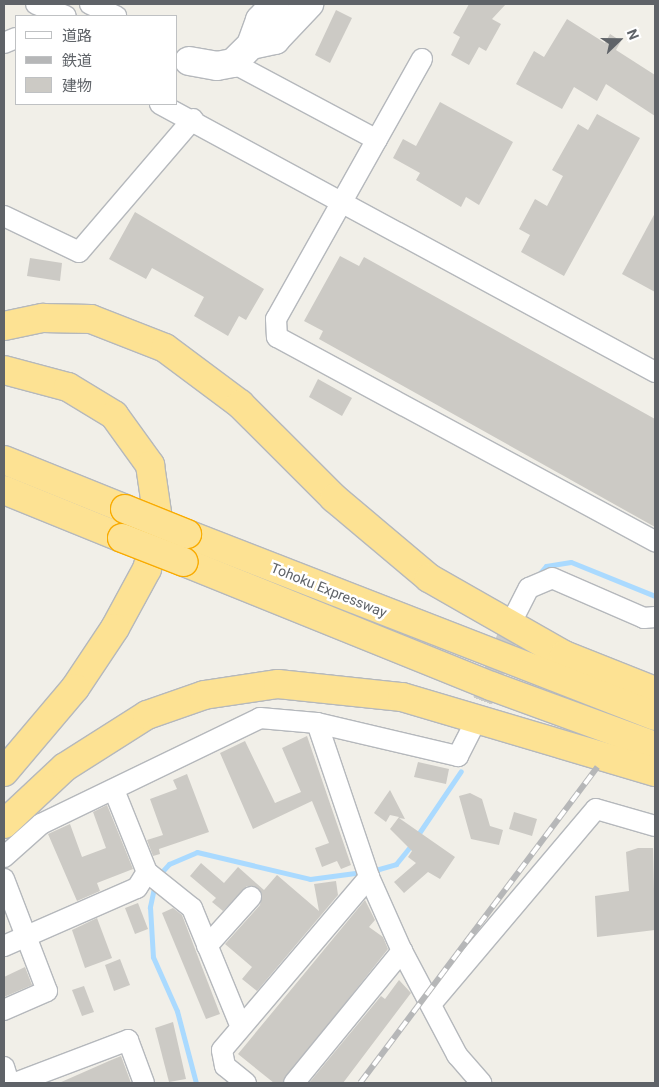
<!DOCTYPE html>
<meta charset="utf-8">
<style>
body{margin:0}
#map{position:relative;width:659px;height:1087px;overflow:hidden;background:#f1efe8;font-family:Roboto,"Noto Sans JP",sans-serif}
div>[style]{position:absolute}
.stream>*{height:5px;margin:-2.5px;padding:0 2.5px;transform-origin:2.5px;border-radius:2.5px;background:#aadaff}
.building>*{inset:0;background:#cccac5}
.street-tunnel>*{height:20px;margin-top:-10px;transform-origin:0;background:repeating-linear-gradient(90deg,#ccccc8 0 20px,transparent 0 30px)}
.roads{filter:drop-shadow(1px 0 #b5b8bc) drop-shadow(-1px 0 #b5b8bc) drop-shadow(0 1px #b5b8bc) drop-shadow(0 -1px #b5b8bc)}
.street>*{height:20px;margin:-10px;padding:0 10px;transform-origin:10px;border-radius:10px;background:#fff}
.secondary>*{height:28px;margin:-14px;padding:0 14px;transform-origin:14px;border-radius:14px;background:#fff}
.highway>*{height:28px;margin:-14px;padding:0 14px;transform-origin:14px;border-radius:14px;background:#fde293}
.rail>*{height:5.5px;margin-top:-2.75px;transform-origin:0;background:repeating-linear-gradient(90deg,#fff 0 11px,#b6b7b8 0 22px);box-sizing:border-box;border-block:1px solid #b6b7b8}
.bridges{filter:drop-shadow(1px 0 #f9ab00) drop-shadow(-1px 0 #f9ab00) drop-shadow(0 1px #f9ab00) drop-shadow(0 -1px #f9ab00)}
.highway-bridge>*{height:28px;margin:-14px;padding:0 14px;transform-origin:14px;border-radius:14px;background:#fde293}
span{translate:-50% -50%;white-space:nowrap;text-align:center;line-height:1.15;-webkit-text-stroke:5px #fff;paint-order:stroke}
.street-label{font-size:14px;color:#5f6368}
.frame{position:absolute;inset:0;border:5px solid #5f6368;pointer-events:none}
.legend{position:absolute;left:15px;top:15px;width:162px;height:90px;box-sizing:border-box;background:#fff;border:1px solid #bfc1c3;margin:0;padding:6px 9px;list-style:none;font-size:15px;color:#5f6368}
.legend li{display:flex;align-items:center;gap:10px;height:25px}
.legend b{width:25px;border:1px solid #bfc1c3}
.north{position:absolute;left:594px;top:15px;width:50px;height:50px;-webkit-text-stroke:4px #fff;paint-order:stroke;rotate:68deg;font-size:14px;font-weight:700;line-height:20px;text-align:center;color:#5f6368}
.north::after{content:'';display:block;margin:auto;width:18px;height:22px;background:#5f6368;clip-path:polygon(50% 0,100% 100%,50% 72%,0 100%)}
</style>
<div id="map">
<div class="stream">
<div style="left:540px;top:573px;width:9px;rotate:-49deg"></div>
<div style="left:546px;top:566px;width:25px;rotate:-9deg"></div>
<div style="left:571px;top:562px;width:91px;rotate:22deg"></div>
<div style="left:417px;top:836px;width:78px;rotate:-55.9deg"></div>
<div style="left:372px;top:871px;width:25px;rotate:-16deg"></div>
<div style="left:396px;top:864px;width:26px;rotate:-51deg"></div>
<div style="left:159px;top:875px;width:15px;rotate:-48deg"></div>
<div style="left:169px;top:864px;width:30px;rotate:-23deg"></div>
<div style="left:197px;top:852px;width:116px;rotate:13.4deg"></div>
<div style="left:310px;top:879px;width:53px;rotate:-7.5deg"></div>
<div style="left:155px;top:883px;width:25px;rotate:102deg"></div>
<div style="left:150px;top:907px;width:50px;rotate:86.6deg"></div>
<div style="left:153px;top:957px;width:59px;rotate:66deg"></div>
<div style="left:177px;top:1011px;width:74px;rotate:75.2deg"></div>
</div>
<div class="building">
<div style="clip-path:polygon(469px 4px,506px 4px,492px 19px,501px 24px,486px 51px,479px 47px,469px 65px,451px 55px,460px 37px,453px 33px)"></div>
<div style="clip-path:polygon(336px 10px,352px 18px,330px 63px,315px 55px)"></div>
<div style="clip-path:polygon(567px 19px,605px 43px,610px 34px,621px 41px,616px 50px,655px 75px,655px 116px,606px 84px,597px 101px,574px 87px,562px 109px,516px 84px,534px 51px,544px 57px)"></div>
<div style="clip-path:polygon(440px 102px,513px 142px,479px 205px,466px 197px,461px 207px,416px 180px,420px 173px,393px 158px,403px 139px,416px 146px)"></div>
<div style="clip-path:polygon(597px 114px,640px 138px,564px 276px,521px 252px,530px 235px,519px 229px,535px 199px,547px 206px,563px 176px,552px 170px,578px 124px,588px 130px)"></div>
<div style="clip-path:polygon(135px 212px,264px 289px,246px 320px,239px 316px,228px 336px,194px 316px,204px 297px,152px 268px,146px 279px,109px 259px)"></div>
<div style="clip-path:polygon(655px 213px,655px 292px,622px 274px)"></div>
<div style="clip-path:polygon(340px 256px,359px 266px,364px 257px,655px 419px,655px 527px,319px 339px,323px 331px,304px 321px)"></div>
<div style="clip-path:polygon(30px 258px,62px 263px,60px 281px,27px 276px)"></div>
<div style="clip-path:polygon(318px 379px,352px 398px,342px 416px,309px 397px)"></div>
<div style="clip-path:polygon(307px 736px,351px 865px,341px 869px,337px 861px,322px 867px,315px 848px,329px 843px,312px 801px,253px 829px,220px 753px,245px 741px,275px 803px,301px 792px,282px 748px)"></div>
<div style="clip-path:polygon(418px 762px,449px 769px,446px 784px,414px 777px)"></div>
<div style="clip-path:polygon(187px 774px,209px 832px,159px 849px,160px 854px,153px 856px,147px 840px,163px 835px,150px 799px,177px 789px,173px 780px)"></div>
<div style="clip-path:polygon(390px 790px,405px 819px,399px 818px,455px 857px,440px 879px,428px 872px,404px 893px,394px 882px,416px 863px,408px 857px,412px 851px,390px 829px,399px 817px,390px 815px,386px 822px,374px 813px)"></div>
<div style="clip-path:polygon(470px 793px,482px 799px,490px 826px,503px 830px,499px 845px,471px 839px,459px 796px)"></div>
<div style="clip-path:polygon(107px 805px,133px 869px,97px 883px,100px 891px,77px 901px,48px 834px,70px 824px,82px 857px,106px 848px,93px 812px)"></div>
<div style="clip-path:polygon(514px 812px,537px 819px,532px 836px,509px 829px)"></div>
<div style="clip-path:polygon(638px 848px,653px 848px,655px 930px,597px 937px,595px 896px,629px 891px,626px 852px)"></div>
<div style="clip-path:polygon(201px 863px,224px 883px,238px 867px,264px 890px,277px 875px,319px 911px,314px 884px,336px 881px,338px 895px,257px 991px,242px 979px,252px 967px,225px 944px,260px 905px,262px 893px,247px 886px,223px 911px,212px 902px,216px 898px,190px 876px)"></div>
<div style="clip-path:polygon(365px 900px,375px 920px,369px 927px,383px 937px,388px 949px,282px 1083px,274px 1083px,238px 1054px)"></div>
<div style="clip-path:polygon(138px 903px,148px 929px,135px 934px,125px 908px)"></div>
<div style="clip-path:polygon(173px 908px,182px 915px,220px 1014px,206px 1019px,162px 913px)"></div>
<div style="clip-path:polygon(97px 918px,112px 958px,85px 968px,72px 930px)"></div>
<div style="clip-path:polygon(120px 959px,130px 985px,114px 991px,105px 965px)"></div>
<div style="clip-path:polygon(25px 967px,32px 985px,4px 997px,4px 977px)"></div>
<div style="clip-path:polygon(399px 980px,411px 993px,343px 1083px,309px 1083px,381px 996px,385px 999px)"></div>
<div style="clip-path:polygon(84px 986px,94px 1012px,82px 1016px,72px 990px)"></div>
<div style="clip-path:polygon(173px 1022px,186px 1079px,169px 1082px,155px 1028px)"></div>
<div style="clip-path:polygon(121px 1056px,131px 1083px,59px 1083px,109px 1061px)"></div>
</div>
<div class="street-tunnel">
<div style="left:472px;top:729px;width:124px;rotate:-69.2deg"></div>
</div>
<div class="roads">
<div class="street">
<div style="left:36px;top:4px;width:32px;rotate:22deg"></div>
<div style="left:90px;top:4px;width:29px;rotate:25deg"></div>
<div style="left:4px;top:43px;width:13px;rotate:-23deg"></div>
<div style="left:422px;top:59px;width:298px;rotate:119.3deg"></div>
<div style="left:276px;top:319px;width:18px;rotate:87deg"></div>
<div style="left:277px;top:337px;width:430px;rotate:28.4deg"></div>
<div style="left:233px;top:63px;width:163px;rotate:28.1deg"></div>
<div style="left:160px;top:104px;width:563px;rotate:28.43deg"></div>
<div style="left:4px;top:216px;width:83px;rotate:25.6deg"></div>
<div style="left:79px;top:252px;width:175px;rotate:-49.4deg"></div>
<div style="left:516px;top:613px;width:28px;rotate:-63deg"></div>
<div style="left:529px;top:588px;width:25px;rotate:-23deg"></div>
<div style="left:552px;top:578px;width:100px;rotate:23.5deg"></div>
<div style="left:644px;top:618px;width:11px;rotate:-5deg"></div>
<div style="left:317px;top:723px;width:163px;rotate:71.3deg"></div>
<div style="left:369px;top:877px;width:81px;rotate:66deg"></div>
<div style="left:402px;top:951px;width:118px;rotate:62.1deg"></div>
<div style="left:457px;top:1055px;width:37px;rotate:49deg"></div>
<div style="left:114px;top:790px;width:88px;rotate:68.1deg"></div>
<div style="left:147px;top:872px;width:58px;rotate:38.7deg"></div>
<div style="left:192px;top:908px;width:126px;rotate:67.7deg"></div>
<div style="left:4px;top:857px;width:50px;rotate:-41.7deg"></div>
<div style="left:41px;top:824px;width:243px;rotate:-25.8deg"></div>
<div style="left:260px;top:718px;width:57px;rotate:5deg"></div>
<div style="left:317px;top:723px;width:145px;rotate:13.2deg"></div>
<div style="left:458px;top:756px;width:30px;rotate:-63deg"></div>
<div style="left:4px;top:879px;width:120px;rotate:69deg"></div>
<div style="left:47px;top:991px;width:47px;rotate:156.2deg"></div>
<div style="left:4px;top:946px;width:145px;rotate:-23.6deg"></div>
<div style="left:137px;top:888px;width:19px;rotate:-58deg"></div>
<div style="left:207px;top:946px;width:66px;rotate:-48.1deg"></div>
<div style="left:431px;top:1004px;width:255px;rotate:-49.8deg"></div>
<div style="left:596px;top:809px;width:61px;rotate:16.1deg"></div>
<div style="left:4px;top:1067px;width:17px;rotate:73deg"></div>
<div style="left:15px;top:1083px;width:121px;rotate:-20.8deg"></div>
<div style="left:128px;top:1040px;width:46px;rotate:69.6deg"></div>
<div style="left:246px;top:1083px;width:27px;rotate:-141deg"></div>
<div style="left:225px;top:1066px;width:16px;rotate:-101deg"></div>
<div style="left:222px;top:1050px;width:227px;rotate:-49.6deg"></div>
<div style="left:294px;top:1083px;width:171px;rotate:-50.7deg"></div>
</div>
<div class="secondary">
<div style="left:251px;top:45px;width:25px;rotate:-12deg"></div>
<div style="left:275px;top:40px;width:50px;rotate:-46.6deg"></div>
<div style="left:189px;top:61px;width:28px;rotate:10deg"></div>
<div style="left:217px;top:66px;width:16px;rotate:-11deg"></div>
<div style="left:233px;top:63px;width:25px;rotate:-45deg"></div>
<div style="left:251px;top:45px;width:27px;rotate:-70deg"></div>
<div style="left:260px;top:20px;width:22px;rotate:-47deg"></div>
</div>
<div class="highway">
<div style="left:4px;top:326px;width:40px;rotate:-12deg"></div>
<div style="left:43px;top:318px;width:48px;rotate:1.2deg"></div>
<div style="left:91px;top:319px;width:79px;rotate:21.4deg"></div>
<div style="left:165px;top:348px;width:94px;rotate:36.7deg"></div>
<div style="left:240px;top:404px;width:133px;rotate:45deg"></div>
<div style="left:334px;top:498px;width:124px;rotate:40.1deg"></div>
<div style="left:429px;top:578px;width:155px;rotate:29.7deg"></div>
<div style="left:564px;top:655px;width:98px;rotate:21.6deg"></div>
<div style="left:4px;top:370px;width:66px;rotate:14.9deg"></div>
<div style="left:68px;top:387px;width:54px;rotate:31.3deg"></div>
<div style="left:114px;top:415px;width:62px;rotate:54.2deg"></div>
<div style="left:150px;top:465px;width:62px;rotate:81.6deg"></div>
<div style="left:159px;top:526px;width:45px;rotate:105.6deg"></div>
<div style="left:147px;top:569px;width:67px;rotate:118.5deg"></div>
<div style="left:115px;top:628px;width:72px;rotate:123.7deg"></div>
<div style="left:75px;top:688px;width:110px;rotate:130.2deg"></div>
<div style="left:4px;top:460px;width:131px;rotate:22deg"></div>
<div style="left:4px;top:490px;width:127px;rotate:22.1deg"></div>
<div style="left:187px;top:534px;width:502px;rotate:21.25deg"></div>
<div style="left:184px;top:562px;width:331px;rotate:22deg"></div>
<div style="left:491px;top:686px;width:175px;rotate:20.1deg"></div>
<div style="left:4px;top:824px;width:83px;rotate:-43.1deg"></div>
<div style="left:65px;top:767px;width:97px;rotate:-32.4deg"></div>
<div style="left:147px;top:715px;width:60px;rotate:-19.3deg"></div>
<div style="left:204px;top:695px;width:75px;rotate:-8.5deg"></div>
<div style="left:278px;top:684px;width:125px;rotate:6deg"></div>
<div style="left:402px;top:697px;width:264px;rotate:16.5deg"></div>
</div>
</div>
<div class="rail">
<div style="left:360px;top:1083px;width:395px;rotate:-53.1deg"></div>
</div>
<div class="bridges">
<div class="highway-bridge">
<div style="left:125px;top:509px;width:67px;rotate:22deg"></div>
<div style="left:122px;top:538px;width:66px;rotate:21.2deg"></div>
</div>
</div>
<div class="street-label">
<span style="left:329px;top:590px;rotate:22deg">Tohoku Expressway</span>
</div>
<div class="frame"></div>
<ul class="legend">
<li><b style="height:6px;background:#fff"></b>道路</li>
<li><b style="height:6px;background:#b6b7b8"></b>鉄道</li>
<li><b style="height:14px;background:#cccac5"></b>建物</li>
</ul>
<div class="north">N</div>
</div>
